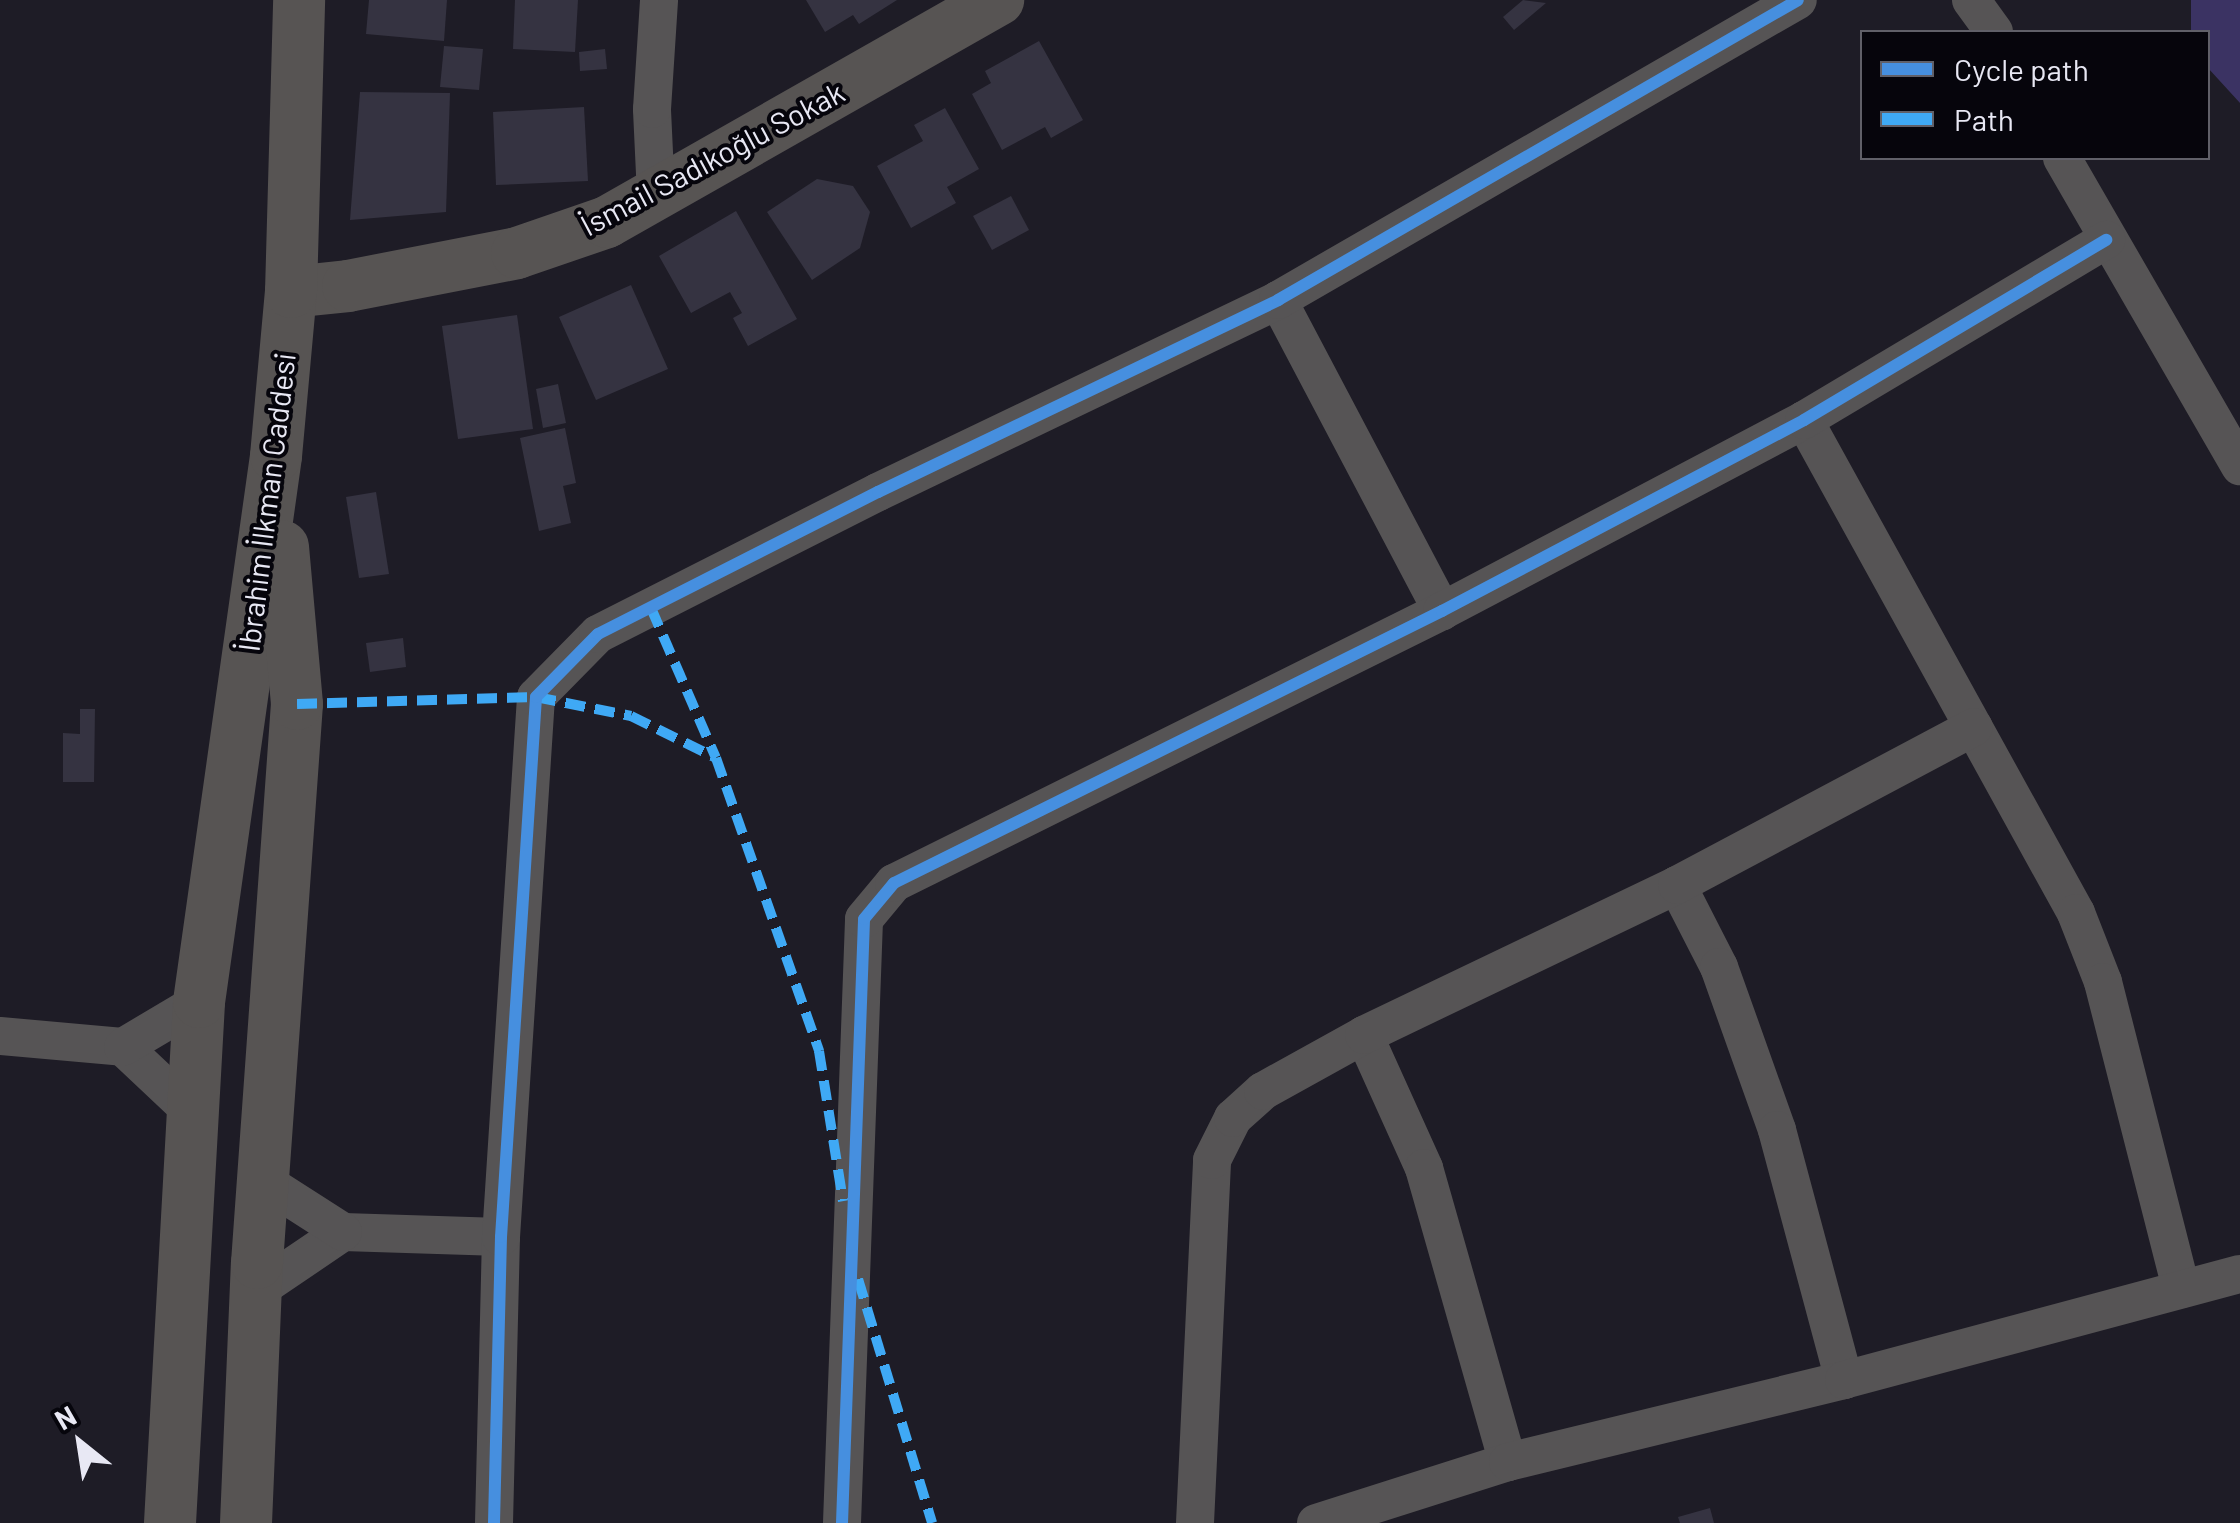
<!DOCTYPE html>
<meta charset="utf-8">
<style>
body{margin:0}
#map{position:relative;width:2240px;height:1523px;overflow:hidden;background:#1e1c26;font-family:Barlow,sans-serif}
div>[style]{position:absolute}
.forest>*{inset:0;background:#3b3363}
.building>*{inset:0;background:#353341}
.street>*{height:38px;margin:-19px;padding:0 19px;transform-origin:19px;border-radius:19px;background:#565455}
.secondary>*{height:52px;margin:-26px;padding:0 26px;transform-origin:26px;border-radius:26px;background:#575453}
.quiet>*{height:10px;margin-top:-5px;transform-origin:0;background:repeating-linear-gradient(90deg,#3fa9f5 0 20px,transparent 0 30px)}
.cycleway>*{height:12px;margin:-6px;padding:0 6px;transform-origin:6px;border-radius:6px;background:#468fdf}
span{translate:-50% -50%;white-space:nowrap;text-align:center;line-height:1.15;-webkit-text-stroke:8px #06050c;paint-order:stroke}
.street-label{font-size:30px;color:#e8e8f4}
.legend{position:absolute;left:1860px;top:30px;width:350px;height:130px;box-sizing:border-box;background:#06050c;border:2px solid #606069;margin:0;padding:12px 18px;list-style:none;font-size:30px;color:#e8e8f4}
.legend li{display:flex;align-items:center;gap:20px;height:50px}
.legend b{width:50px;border:2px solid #606069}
.north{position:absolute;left:30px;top:1393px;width:100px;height:100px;-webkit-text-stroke:8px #06050c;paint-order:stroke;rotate:330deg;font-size:28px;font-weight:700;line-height:40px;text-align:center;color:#e8e8f4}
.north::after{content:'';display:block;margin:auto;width:35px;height:45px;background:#e8e8f4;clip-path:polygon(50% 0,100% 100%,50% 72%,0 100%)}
</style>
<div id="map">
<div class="forest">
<div style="clip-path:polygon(2191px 0,2240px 0,2240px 103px,2208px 68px,2208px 32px,2191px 32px)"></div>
</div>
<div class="building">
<div style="clip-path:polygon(369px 0,447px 0,444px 41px,366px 34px)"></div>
<div style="clip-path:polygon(515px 0,578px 0,575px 52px,513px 49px)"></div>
<div style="clip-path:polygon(806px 0,897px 0,859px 24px,853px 15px,825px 32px)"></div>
<div style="clip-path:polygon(1523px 0,1546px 3px,1514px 30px,1503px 17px)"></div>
<div style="clip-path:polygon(1039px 41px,1083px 120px,1051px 138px,1045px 127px,1002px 150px,972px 94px,991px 83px,985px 71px)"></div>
<div style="clip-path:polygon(444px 46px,483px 49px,479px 90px,440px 87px)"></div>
<div style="clip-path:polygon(605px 49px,607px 69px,580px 71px,579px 52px)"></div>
<div style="clip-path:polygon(360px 92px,450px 93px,446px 212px,350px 220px)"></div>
<div style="clip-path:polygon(584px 107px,588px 181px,496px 185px,493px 112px)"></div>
<div style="clip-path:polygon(945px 108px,979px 169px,947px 187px,956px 203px,911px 228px,877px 166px,923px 141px,914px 125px)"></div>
<div style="clip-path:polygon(817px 179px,853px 186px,870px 212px,860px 248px,812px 280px,767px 212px)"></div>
<div style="clip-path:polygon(1011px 196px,1029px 230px,992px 250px,973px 216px)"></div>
<div style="clip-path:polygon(736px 211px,797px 319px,748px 346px,733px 318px,742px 313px,730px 292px,691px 313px,659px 256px)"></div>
<div style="clip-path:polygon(631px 285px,668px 369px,596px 400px,559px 317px)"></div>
<div style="clip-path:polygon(517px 315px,533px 429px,458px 439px,442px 326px)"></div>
<div style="clip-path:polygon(558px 384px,566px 423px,543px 428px,536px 389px)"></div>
<div style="clip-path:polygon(565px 428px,576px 483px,563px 486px,571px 523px,539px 531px,520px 438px)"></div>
<div style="clip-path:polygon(376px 492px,389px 574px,359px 578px,346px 497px)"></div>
<div style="clip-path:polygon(403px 638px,406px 667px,370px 672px,366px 643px)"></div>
<div style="clip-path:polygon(80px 709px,95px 709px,94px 782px,63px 782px,63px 733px,80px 734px)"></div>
<div style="clip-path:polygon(1710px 1508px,1714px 1523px,1680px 1523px,1678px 1517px)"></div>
</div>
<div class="street">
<div style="left:1971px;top:0;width:39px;rotate:54deg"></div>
<div style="left:2062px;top:158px;width:356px;rotate:60deg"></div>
<div style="left:656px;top:195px;width:86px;rotate:-92.7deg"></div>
<div style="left:652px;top:109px;width:109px;rotate:-86.3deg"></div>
<div style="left:1278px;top:300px;width:352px;rotate:62.2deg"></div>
<div style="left:1804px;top:420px;width:563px;rotate:61.11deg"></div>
<div style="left:2076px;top:913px;width:74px;rotate:68.6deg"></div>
<div style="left:2103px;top:982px;width:317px;rotate:75.7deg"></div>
<div style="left:1677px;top:885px;width:92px;rotate:62.9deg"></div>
<div style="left:1719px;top:967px;width:173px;rotate:70.4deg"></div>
<div style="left:1777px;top:1130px;width:259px;rotate:75deg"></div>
<div style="left:1364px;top:1035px;width:146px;rotate:65.7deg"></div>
<div style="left:1424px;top:1168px;width:306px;rotate:74.1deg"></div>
<div style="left:0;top:1036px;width:123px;rotate:5.1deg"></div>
<div style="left:191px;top:1111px;width:93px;rotate:-136.7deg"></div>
<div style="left:123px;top:1047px;width:88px;rotate:-30.6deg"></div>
<div style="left:343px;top:1232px;width:158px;rotate:1.8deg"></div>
<div style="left:256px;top:1291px;width:105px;rotate:-34.1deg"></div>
<div style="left:343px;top:1232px;width:96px;rotate:-147.3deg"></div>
<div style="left:494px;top:1523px;width:286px;rotate:-88.6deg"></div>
<div style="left:501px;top:1237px;width:541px;rotate:-86.29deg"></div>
<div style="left:536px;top:697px;width:88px;rotate:-45.5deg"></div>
<div style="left:598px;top:634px;width:314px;rotate:-26.9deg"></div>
<div style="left:878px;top:492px;width:444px;rotate:-25.6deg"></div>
<div style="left:1278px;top:300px;width:600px;rotate:-29.98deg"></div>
<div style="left:842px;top:1523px;width:604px;rotate:-87.91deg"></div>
<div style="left:864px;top:919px;width:47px;rotate:-50.2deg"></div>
<div style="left:894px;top:883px;width:612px;rotate:-26.4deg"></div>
<div style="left:1442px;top:611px;width:409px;rotate:-27.8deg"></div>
<div style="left:1804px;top:420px;width:352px;rotate:-30.8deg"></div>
<div style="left:1195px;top:1523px;width:363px;rotate:-87.3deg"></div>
<div style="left:1212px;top:1160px;width:47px;rotate:-63.4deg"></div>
<div style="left:1233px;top:1118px;width:40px;rotate:-42deg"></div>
<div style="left:1263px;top:1091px;width:115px;rotate:-29deg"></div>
<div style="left:1364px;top:1035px;width:347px;rotate:-25.6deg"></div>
<div style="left:1677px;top:885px;width:336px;rotate:-28deg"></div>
<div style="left:1316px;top:1523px;width:201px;rotate:-17.6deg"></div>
<div style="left:1508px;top:1462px;width:346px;rotate:-13.7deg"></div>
<div style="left:1844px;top:1380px;width:410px;rotate:-15deg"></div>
</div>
<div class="secondary">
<div style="left:291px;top:292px;width:57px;rotate:-6deg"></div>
<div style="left:348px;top:286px;width:172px;rotate:-11deg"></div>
<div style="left:517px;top:253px;width:95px;rotate:-19deg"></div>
<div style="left:607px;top:222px;width:450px;rotate:-29.6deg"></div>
<div style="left:170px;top:1523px;width:522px;rotate:-86.81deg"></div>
<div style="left:199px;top:1002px;width:551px;rotate:-81.97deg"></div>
<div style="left:276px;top:456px;width:165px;rotate:-84.8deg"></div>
<div style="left:291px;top:292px;width:292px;rotate:-88.4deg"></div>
<div style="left:246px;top:1523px;width:260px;rotate:-87.6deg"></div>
<div style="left:257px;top:1263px;width:560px;rotate:-85.91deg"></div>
<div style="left:297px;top:704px;width:158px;rotate:-95.1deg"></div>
</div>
<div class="quiet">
<div style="left:651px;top:608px;width:163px;rotate:66.6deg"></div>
<div style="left:716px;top:758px;width:311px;rotate:70.6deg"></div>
<div style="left:819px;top:1051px;width:152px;rotate:80.9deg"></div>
<div style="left:297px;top:704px;width:239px;rotate:-1.7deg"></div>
<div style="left:536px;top:697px;width:97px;rotate:11.3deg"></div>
<div style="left:631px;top:716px;width:95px;rotate:26.3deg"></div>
<div style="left:858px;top:1279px;width:255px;rotate:73.1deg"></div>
</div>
<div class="cycleway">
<div style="left:494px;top:1523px;width:286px;rotate:-88.6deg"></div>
<div style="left:501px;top:1237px;width:541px;rotate:-86.29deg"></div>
<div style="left:536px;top:697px;width:88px;rotate:-45.5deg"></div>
<div style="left:598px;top:634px;width:314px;rotate:-26.9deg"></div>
<div style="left:878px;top:492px;width:444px;rotate:-25.6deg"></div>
<div style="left:1278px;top:300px;width:600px;rotate:-29.98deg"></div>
<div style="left:842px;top:1523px;width:604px;rotate:-87.91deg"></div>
<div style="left:864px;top:919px;width:47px;rotate:-50.2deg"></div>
<div style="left:894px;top:883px;width:612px;rotate:-26.4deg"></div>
<div style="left:1442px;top:611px;width:409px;rotate:-27.8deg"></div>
<div style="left:1804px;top:420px;width:352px;rotate:-30.8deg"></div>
</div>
<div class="street-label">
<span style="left:712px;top:158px;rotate:-28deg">İsmail Sadıkoğlu Sokak</span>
<span style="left:266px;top:502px;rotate:-83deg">İbrahim İlkman Caddesi</span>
</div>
<ul class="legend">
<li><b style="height:12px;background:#468fdf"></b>Cycle path</li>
<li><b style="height:12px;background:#3fa9f5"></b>Path</li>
</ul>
<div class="north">N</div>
</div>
